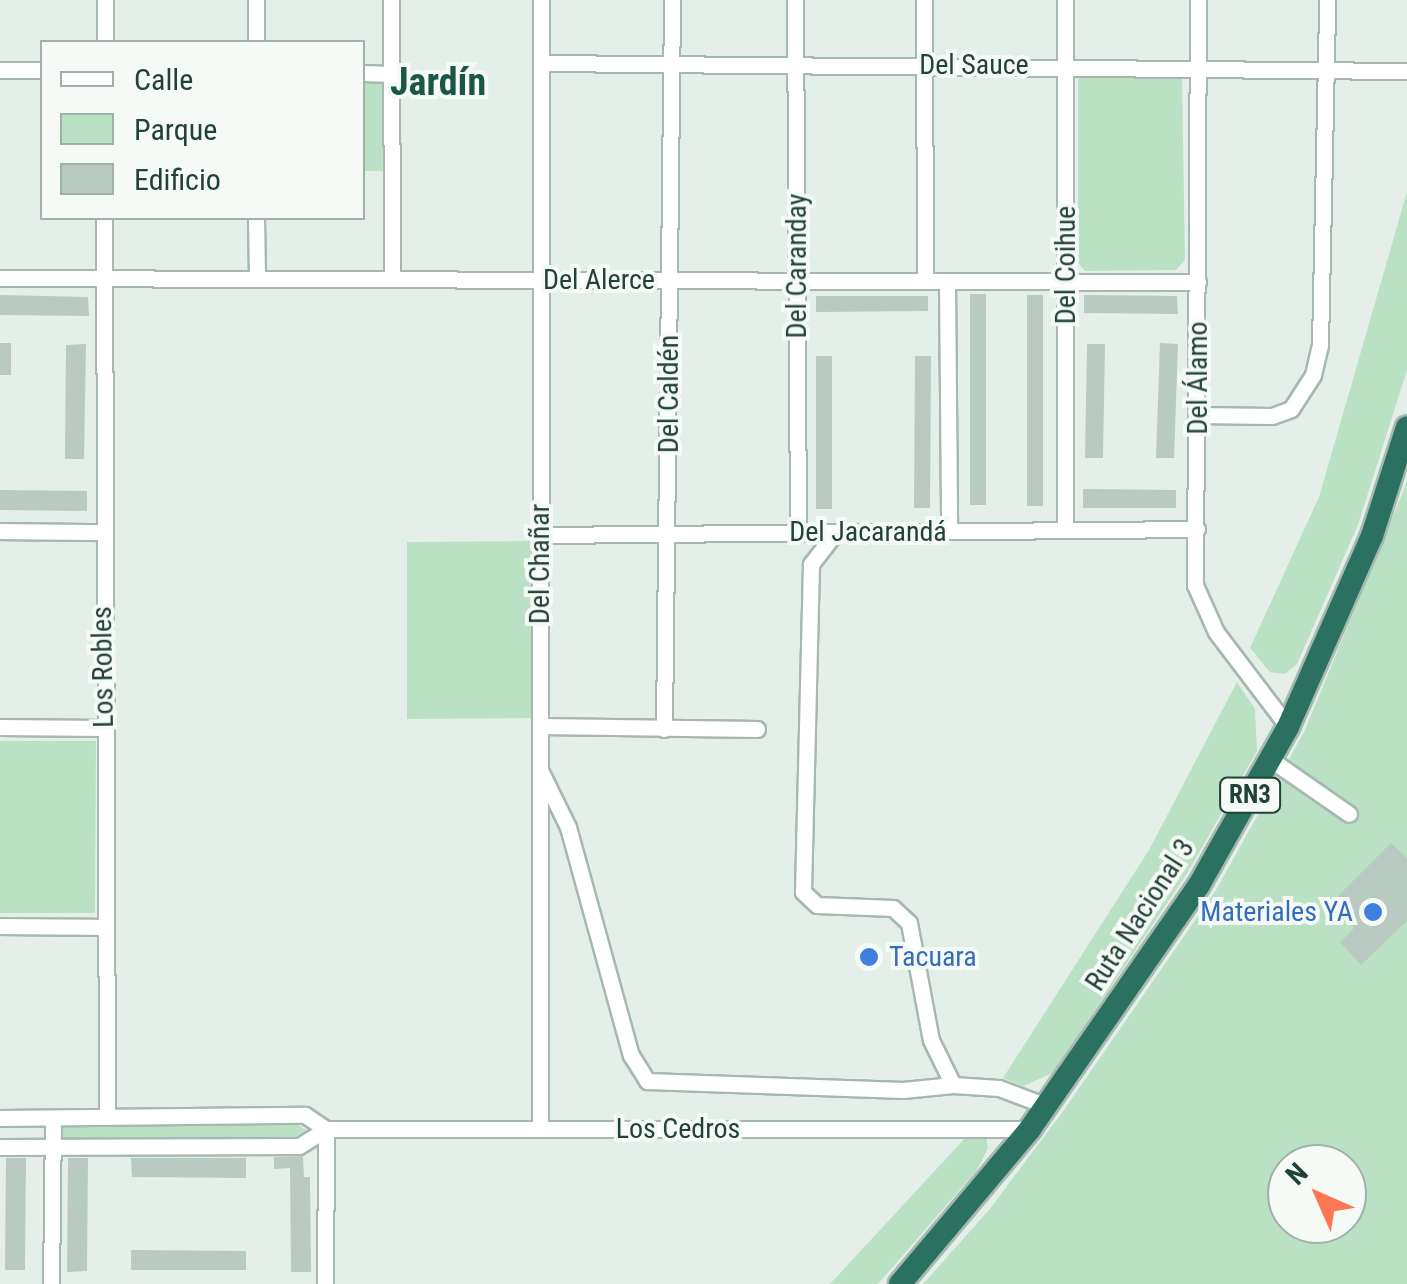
<!DOCTYPE html>
<meta charset="utf-8">
<style>
body{margin:0}
#map{position:relative;width:1407px;height:1284px;overflow:hidden;background:#e4efe9;font-family:"Roboto Condensed",sans-serif}
div>[style]{position:absolute}
.green>*{inset:0;background:#bbe1c4}
.building>*{inset:0;background:#b9cac2}
.roads{filter:drop-shadow(2px 0 #a6b8b0) drop-shadow(-2px 0 #a6b8b0) drop-shadow(0 2px #a6b8b0) drop-shadow(0 -2px #a6b8b0)}
.minor>*{height:15px;margin:-7.5px;padding:0 7.5px;transform-origin:7.5px;border-radius:7.5px;background:#fff}
.highway>*{height:22px;margin:-11px;padding:0 11px;transform-origin:11px;border-radius:11px;background:#2b7160}
.dots>*{width:28px;height:28px;translate:-50% -50%;box-sizing:border-box;border:5px solid #f5faf7;border-radius:50%}
span{translate:-50% -50%;white-space:nowrap;text-align:center;line-height:1.15;-webkit-text-stroke:8px #f5faf7;paint-order:stroke}
.shield-label span{padding:2px 8px;background:#f5faf7;border:2px solid;border-radius:8px;-webkit-text-stroke-width:0}
.shield-label{font-size:25px;color:#214238;font-weight:700}
.street-label{font-size:28px;color:#214238}
.shop-label{font-size:28px;color:#366cbe}
.right{translate:-100% -50%;text-align:right}
.left{translate:0 -50%;text-align:left}
.district-label{font-size:38px;color:#1b5646;font-weight:700}
.legend{position:absolute;left:40px;top:40px;width:325px;height:180px;box-sizing:border-box;background:#f5faf7;border:2px solid #a0b0ab;margin:0;padding:12px 18px;list-style:none;font-size:30px;color:#214238}
.legend li{display:flex;align-items:center;gap:20px;height:50px}
.legend b{width:50px;border:2px solid #a0b0ab}
.north{position:absolute;left:1267px;top:1144px;width:100px;height:100px;box-sizing:border-box;background:#f5faf7;border:2px solid #a0b0ab;border-radius:50%;rotate:315deg;font-size:28px;font-weight:700;line-height:40px;text-align:center;color:#214238}
.north::after{content:'';display:block;margin:auto;width:35px;height:45px;background:#fd7754;clip-path:polygon(50% 0,100% 100%,50% 72%,0 100%)}
</style>
<div id="map">
<div class="green">
<div style="clip-path:polygon(1078px 75px,1182px 75px,1185px 260px,1176px 270px,1085px 271px,1078px 263px)"></div>
<div style="clip-path:polygon(362px 81px,383px 81px,383px 171px,363px 171px)"></div>
<div style="clip-path:polygon(1407px 192px,1407px 370px,1358px 525px,1297px 664px,1285px 674px,1270px 672px,1250px 648px,1319px 497px)"></div>
<div style="clip-path:polygon(evenodd,1407px 482px,1407px 1284px,923px 1284px,989px 1210px,1064px 1110px,1216px 890px,1304px 732px,1407px 482px,1287px 1164px,1347px 1164px,1347px 1224px,1287px 1224px,1287px 1164px)"></div>
<div style="clip-path:polygon(531px 541px,531px 718px,407px 719px,407px 542px)"></div>
<div style="clip-path:polygon(1237px 682px,1255px 709px,1257px 751px,1188px 872px,1053px 1073px,1023px 1086px,1003px 1078px,1149px 850px)"></div>
<div style="clip-path:polygon(0 741px,96px 741px,95px 913px,0 913px)"></div>
<div style="clip-path:polygon(295px 1123px,306px 1130px,293px 1138px,60px 1140px,60px 1126px)"></div>
<div style="clip-path:polygon(966px 1137px,986px 1137px,988px 1148px,977px 1170px,878px 1284px,830px 1284px)"></div>
</div>
<div class="building">
<div style="clip-path:polygon(970px 294px,986px 294px,986px 505px,970px 505px)"></div>
<div style="clip-path:polygon(0 295px,88px 297px,89px 316px,0 315px)"></div>
<div style="clip-path:polygon(1027px 295px,1043px 295px,1043px 506px,1027px 506px)"></div>
<div style="clip-path:polygon(1084px 295px,1177px 296px,1178px 314px,1084px 313px)"></div>
<div style="clip-path:polygon(816px 296px,928px 296px,928px 311px,816px 312px)"></div>
<div style="clip-path:polygon(0 343px,11px 343px,11px 375px,0 375px)"></div>
<div style="clip-path:polygon(1160px 343px,1178px 344px,1174px 458px,1156px 458px)"></div>
<div style="clip-path:polygon(86px 344px,84px 459px,65px 459px,66px 345px)"></div>
<div style="clip-path:polygon(1087px 344px,1105px 344px,1103px 458px,1085px 458px)"></div>
<div style="clip-path:polygon(816px 356px,832px 356px,832px 509px,816px 509px)"></div>
<div style="clip-path:polygon(915px 356px,931px 356px,930px 508px,914px 508px)"></div>
<div style="clip-path:polygon(1083px 489px,1176px 490px,1176px 508px,1083px 508px)"></div>
<div style="clip-path:polygon(0 490px,87px 491px,87px 511px,0 510px)"></div>
<div style="clip-path:polygon(1391px 843px,1407px 858px,1407px 921px,1361px 965px,1340px 942px,1354px 928px,1331px 903px)"></div>
<div style="clip-path:polygon(303px 1156px,304px 1177px,310px 1177px,311px 1272px,291px 1272px,290px 1168px,274px 1169px,274px 1157px)"></div>
<div style="clip-path:polygon(6px 1158px,26px 1158px,25px 1270px,5px 1270px)"></div>
<div style="clip-path:polygon(68px 1158px,88px 1158px,87px 1271px,67px 1272px)"></div>
<div style="clip-path:polygon(131px 1158px,246px 1158px,246px 1178px,132px 1177px)"></div>
<div style="clip-path:polygon(131px 1250px,246px 1251px,246px 1270px,131px 1270px)"></div>
</div>
<div class="roads">
<div class="minor">
<div style="left:256px;top:0;width:42px;rotate:90deg"></div>
<div style="left:391px;top:0;width:279px;rotate:89.8deg"></div>
<div style="left:795px;top:0;width:532px;rotate:89.68deg"></div>
<div style="left:924px;top:0;width:281px;rotate:89.8deg"></div>
<div style="left:1198px;top:0;width:585px;rotate:90.29deg"></div>
<div style="left:1195px;top:585px;width:51px;rotate:65.9deg"></div>
<div style="left:1216px;top:632px;width:119px;rotate:52.8deg"></div>
<div style="left:105px;top:42px;width:42px;rotate:-90deg"></div>
<div style="left:541px;top:63px;width:866px;rotate:0.53deg"></div>
<div style="left:0;top:70px;width:42px"></div>
<div style="left:362px;top:73px;width:30px;rotate:2deg"></div>
<div style="left:104px;top:218px;width:899px;rotate:89.81deg"></div>
<div style="left:256px;top:218px;width:59px;rotate:89deg"></div>
<div style="left:0;top:278px;width:1198px;rotate:0.19deg"></div>
<div style="left:947px;top:282px;width:249px;rotate:89.5deg"></div>
<div style="left:1197px;top:415px;width:75px;rotate:0.8deg"></div>
<div style="left:1272px;top:416px;width:20px;rotate:-20deg"></div>
<div style="left:1291px;top:409px;width:40px;rotate:-57.1deg"></div>
<div style="left:1313px;top:375px;width:31px;rotate:-77deg"></div>
<div style="left:1320px;top:345px;width:345px;rotate:-88.8deg"></div>
<div style="left:1065px;top:530px;width:530px;rotate:-90deg"></div>
<div style="left:0;top:531px;width:102px;rotate:0.6deg"></div>
<div style="left:836px;top:532px;width:41px;rotate:128deg"></div>
<div style="left:811px;top:564px;width:328px;rotate:91.4deg"></div>
<div style="left:803px;top:892px;width:19px;rotate:43deg"></div>
<div style="left:817px;top:905px;width:76px;rotate:2.3deg"></div>
<div style="left:893px;top:908px;width:22px;rotate:43deg"></div>
<div style="left:909px;top:923px;width:119px;rotate:79.4deg"></div>
<div style="left:931px;top:1040px;width:50px;rotate:63.9deg"></div>
<div style="left:953px;top:1085px;width:46px;rotate:3.7deg"></div>
<div style="left:999px;top:1088px;width:51px;rotate:20.6deg"></div>
<div style="left:539px;top:535px;width:658px;rotate:-0.52deg"></div>
<div style="left:541px;top:726px;width:216px;rotate:0.8deg"></div>
<div style="left:0;top:727px;width:104px;rotate:0.6deg"></div>
<div style="left:664px;top:729px;width:729px;rotate:-89.37deg"></div>
<div style="left:1270px;top:759px;width:96px;rotate:34.8deg"></div>
<div style="left:541px;top:772px;width:61px;rotate:63.9deg"></div>
<div style="left:568px;top:827px;width:237px;rotate:74.6deg"></div>
<div style="left:631px;top:1055px;width:31px;rotate:58deg"></div>
<div style="left:647px;top:1081px;width:256px;rotate:2deg"></div>
<div style="left:903px;top:1090px;width:50px;rotate:-5.7deg"></div>
<div style="left:0;top:926px;width:106px;rotate:0.5deg"></div>
<div style="left:0;top:1118px;width:305px;rotate:-0.6deg"></div>
<div style="left:305px;top:1115px;width:25px;rotate:34deg"></div>
<div style="left:540px;top:1129px;width:1129px;rotate:-89.95deg"></div>
<div style="left:0;top:1147px;width:299px;rotate:-0.2deg"></div>
<div style="left:299px;top:1146px;width:32px;rotate:-32deg"></div>
<div style="left:326px;top:1129px;width:704px"></div>
<div style="left:51px;top:1284px;width:165px;rotate:-89.3deg"></div>
<div style="left:325px;top:1284px;width:155px;rotate:-89.6deg"></div>
</div>
<div class="highway">
<div style="left:900px;top:1284px;width:202px;rotate:-50deg"></div>
<div style="left:1030px;top:1129px;width:297px;rotate:-55.3deg"></div>
<div style="left:1199px;top:885px;width:181px;rotate:-60.6deg"></div>
<div style="left:1288px;top:727px;width:209px;rotate:-66.3deg"></div>
<div style="left:1372px;top:536px;width:114px;rotate:-72.2deg"></div>
</div>
</div>
<div class="dots">
<div style="left:1373px;top:912px;background:#3f7fe0"></div>
<div style="left:869px;top:957px;background:#3f7fe0"></div>
</div>
<div class="shield-label">
<span style="left:1250px;top:795px">RN3</span>
</div>
<div class="street-label">
<span style="left:974px;top:65px">Del Sauce</span>
<span style="left:1066px;top:265px;rotate:-90deg">Del Coihue</span>
<span style="left:797px;top:266px;rotate:-90deg">Del Caranday</span>
<span style="left:599px;top:280px">Del Alerce</span>
<span style="left:1198px;top:378px;rotate:-90deg">Del Álamo</span>
<span style="left:669px;top:394px;rotate:-90deg">Del Caldén</span>
<span style="left:868px;top:532px">Del Jacarandá</span>
<span style="left:540px;top:564px;rotate:-90deg">Del Chañar</span>
<span style="left:103px;top:667px;rotate:-91deg">Los Robles</span>
<span style="left:1140px;top:915px;rotate:-57deg">Ruta Nacional 3</span>
<span style="left:678px;top:1129px">Los Cedros</span>
</div>
<div class="shop-label">
<span class="right" style="left:1353px;top:912px">Materiales YA</span>
<span class="left" style="left:889px;top:957px">Tacuara</span>
</div>
<div class="district-label">
<span style="left:438px;top:83px">Jardín</span>
</div>
<ul class="legend">
<li><b style="height:12px;background:#fff"></b>Calle</li>
<li><b style="height:28px;background:#bbe1c4"></b>Parque</li>
<li><b style="height:28px;background:#b9cac2"></b>Edificio</li>
</ul>
<div class="north">N</div>
</div>
